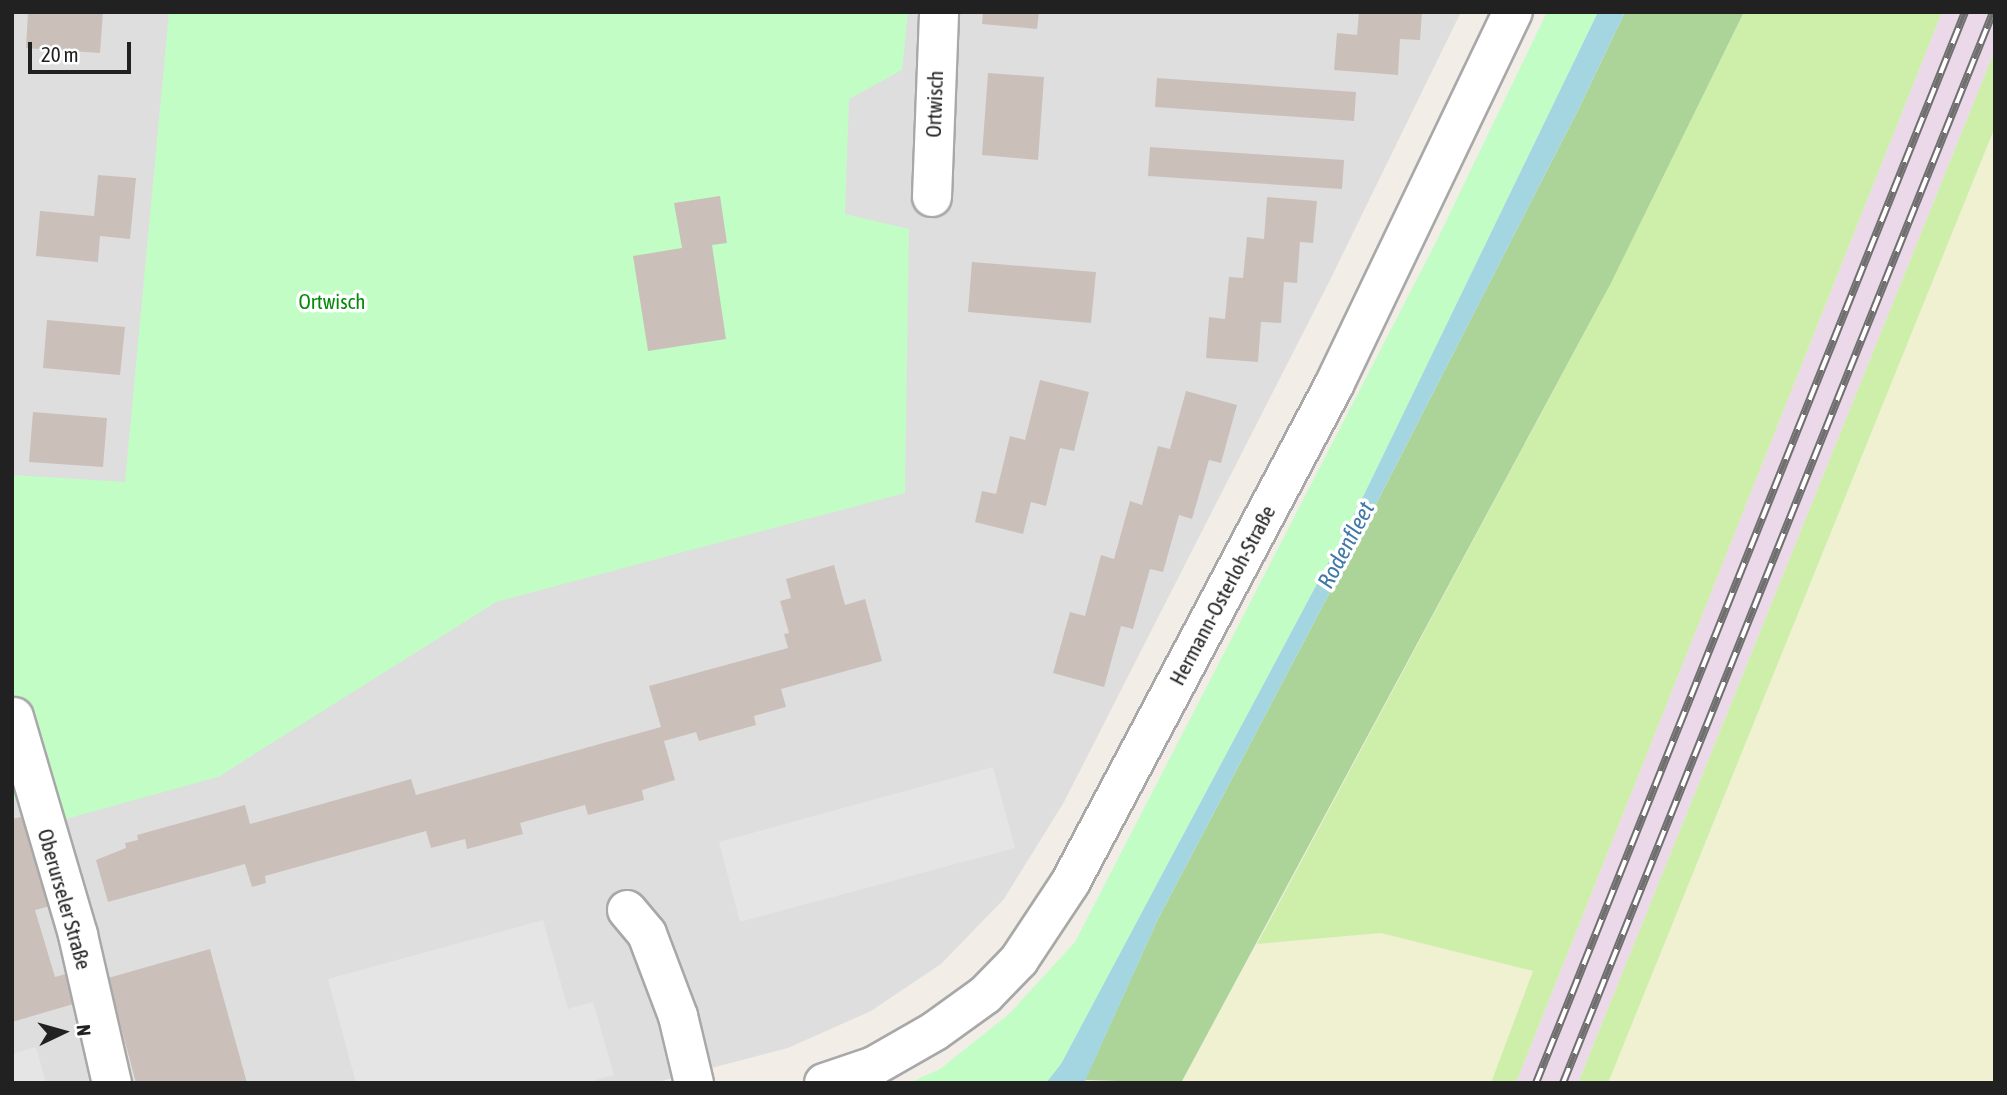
<!DOCTYPE html>
<meta charset="utf-8">
<style>
body{margin:0}
#map{position:relative;width:2007px;height:1095px;overflow:hidden;background:#f2eee7;font-family:"Asap Condensed",sans-serif}
div>[style]{position:absolute}
.residential>*{inset:0;background:#dfdede}
.industrial>*{inset:0;background:#ebd8e8}
.farmland>*{inset:0;background:#f0f1d1}
.grass>*{inset:0;background:#ceefaa}
.forest>*{inset:0;background:#acd499}
.park>*{inset:0;background:#c2fdc5}
.parking>*{inset:0;background:#e5e5e5}
.water>*{inset:0;background:#a4d6e2}
.building>*{inset:0;background:#cac0b9}
.roads{filter:drop-shadow(2px 0 #a8a8a8) drop-shadow(-2px 0 #a8a8a8) drop-shadow(0 2px #a8a8a8) drop-shadow(0 -2px #a8a8a8)}
.minor>*{height:38px;margin:-19px;padding:0 19px;transform-origin:19px;border-radius:19px;background:#fff}
.rail>*{height:8px;margin-top:-4px;transform-origin:0;background:repeating-linear-gradient(90deg,#fff 0 16px,#6f6f6f 0 32px);box-sizing:border-box;border-block:2px solid #6f6f6f}
span{translate:-50% -50%;white-space:nowrap;text-align:center;line-height:1.15;-webkit-text-stroke:7px #fff;paint-order:stroke}
.street-label{font-size:21px;color:#212121}
.park-label{font-size:21px;color:#048a0a}
.water-label{font-size:23px;color:#4078a8;font-style:italic}
.frame{position:absolute;inset:0;border:14px solid #212121;pointer-events:none}
.north{position:absolute;left:28px;top:997px;width:70px;height:70px;-webkit-text-stroke:5px #fff;paint-order:stroke;rotate:85deg;font-size:19px;font-weight:700;line-height:28px;text-align:center;color:#212121}
.north::after{content:'';display:block;margin:auto;width:24px;height:32px;background:#212121;clip-path:polygon(50% 0,100% 100%,50% 72%,0 100%)}
.scale{position:absolute;left:28px;top:42px;width:103px;height:32px;box-sizing:border-box;border:4px solid #212121;border-top:0;padding-left:9px;font-size:21px;line-height:24px;white-space:nowrap;color:#212121;-webkit-text-stroke:5px #fff;paint-order:stroke}
</style>
<div id="map">
<div class="residential">
<div style="clip-path:polygon(12px 12px,1461px 12px,1330px 280px,1064px 802px,1004px 899px,941px 964px,871px 1011px,788px 1048px,654px 1083px,12px 1083px)"></div>
</div>
<div class="industrial">
<div style="clip-path:polygon(1942px 12px,1995px 12px,1995px 50px,1578px 1083px,1516px 1083px)"></div>
</div>
<div class="farmland">
<div style="clip-path:polygon(1995px 127px,1995px 1083px,1608px 1083px)"></div>
<div style="clip-path:polygon(1381px 933px,1533px 971px,1491px 1083px,1181px 1083px,1257px 944px)"></div>
</div>
<div class="grass">
<div style="clip-path:polygon(1744px 12px,1942px 12px,1516px 1083px,1491px 1083px,1533px 971px,1381px 933px,1257px 944px,1611px 283px)"></div>
<div style="clip-path:polygon(1995px 50px,1995px 127px,1608px 1083px,1578px 1083px)"></div>
</div>
<div class="forest">
<div style="clip-path:polygon(1625px 12px,1744px 12px,1611px 283px,1181px 1083px,1085px 1080px,1158px 919px,1370px 516px,1579px 108px)"></div>
</div>
<div class="park">
<div style="clip-path:polygon(169px 12px,908px 12px,902px 70px,849px 99px,845px 214px,909px 229px,905px 493px,496px 602px,218px 777px,40px 826px,12px 796px,12px 475px,125px 482px)"></div>
<div style="clip-path:polygon(1547px 12px,1598px 12px,1359px 505px,1061px 1064px,1085px 1080px,1098px 1083px,909px 1083px,940px 1069px,1009px 1014px,1075px 942px,1437px 240px)"></div>
</div>
<div class="parking">
<div style="clip-path:polygon(993px 767px,1015px 848px,740px 922px,719px 842px)"></div>
<div style="clip-path:polygon(543px 920px,568px 1009px,593px 1002px,614px 1075px,585px 1083px,356px 1083px,328px 979px)"></div>
<div style="clip-path:polygon(36px 1047px,46px 1083px,12px 1083px,12px 1054px)"></div>
</div>
<div class="water">
<div style="clip-path:polygon(1598px 12px,1625px 12px,1579px 108px,1370px 516px,1158px 919px,1084px 1083px,1046px 1083px,1061px 1064px,1359px 505px)"></div>
</div>
<div class="building">
<div style="clip-path:polygon(28px 12px,103px 12px,100px 53px,26px 48px)"></div>
<div style="clip-path:polygon(983px 12px,1039px 12px,1037px 29px,982px 24px)"></div>
<div style="clip-path:polygon(1359px 12px,1422px 12px,1420px 40px,1400px 39px,1398px 75px,1334px 70px,1337px 33px,1357px 35px)"></div>
<div style="clip-path:polygon(988px 73px,1044px 77px,1038px 160px,982px 155px)"></div>
<div style="clip-path:polygon(1157px 78px,1356px 92px,1354px 121px,1155px 107px)"></div>
<div style="clip-path:polygon(1150px 147px,1344px 160px,1342px 189px,1148px 176px)"></div>
<div style="clip-path:polygon(98px 175px,136px 178px,130px 239px,100px 236px,98px 262px,36px 256px,40px 211px,94px 216px)"></div>
<div style="clip-path:polygon(720px 196px,727px 243px,712px 245px,726px 339px,648px 351px,633px 256px,682px 248px,674px 203px)"></div>
<div style="clip-path:polygon(1267px 197px,1317px 201px,1313px 243px,1300px 242px,1297px 283px,1284px 282px,1281px 323px,1261px 322px,1258px 362px,1206px 358px,1209px 317px,1225px 319px,1229px 277px,1243px 278px,1247px 237px,1264px 239px)"></div>
<div style="clip-path:polygon(972px 262px,1096px 272px,1091px 323px,968px 312px)"></div>
<div style="clip-path:polygon(47px 320px,125px 327px,120px 375px,43px 368px)"></div>
<div style="clip-path:polygon(1040px 380px,1089px 392px,1074px 451px,1060px 448px,1046px 506px,1031px 502px,1023px 534px,975px 522px,982px 491px,996px 494px,1010px 436px,1025px 440px)"></div>
<div style="clip-path:polygon(1186px 391px,1237px 405px,1221px 463px,1209px 460px,1192px 519px,1179px 515px,1163px 572px,1150px 569px,1133px 629px,1121px 626px,1104px 687px,1053px 673px,1070px 612px,1085px 616px,1101px 555px,1114px 559px,1130px 501px,1142px 505px,1158px 446px,1170px 449px)"></div>
<div style="clip-path:polygon(33px 412px,107px 418px,103px 467px,29px 462px)"></div>
<div style="clip-path:polygon(834px 565px,845px 605px,865px 599px,882px 661px,781px 689px,786px 707px,754px 716px,756px 725px,699px 741px,696px 732px,664px 741px,675px 780px,642px 790px,644px 800px,588px 815px,585px 805px,520px 823px,523px 834px,467px 849px,465px 839px,431px 848px,426px 831px,265px 876px,266px 883px,252px 887px,245px 864px,108px 902px,96px 860px,126px 848px,125px 843px,138px 840px,137px 835px,245px 805px,250px 824px,411px 779px,416px 795px,661px 727px,649px 686px,788px 648px,784px 634px,789px 633px,780px 601px,791px 598px,786px 579px)"></div>
<div style="clip-path:polygon(25px 816px,50px 906px,35px 910px,55px 977px,69px 973px,77px 1003px,12px 1022px,12px 819px)"></div>
<div style="clip-path:polygon(210px 949px,247px 1083px,136px 1083px,108px 978px)"></div>
</div>
<div class="roads">
<div class="minor">
<div style="left:932px;top:197px;width:185px;rotate:-87.8deg"></div>
<div style="left:14px;top:717px;width:227px;rotate:73.6deg"></div>
<div style="left:78px;top:935px;width:152px;rotate:77.1deg"></div>
<div style="left:627px;top:910px;width:31px;rotate:50deg"></div>
<div style="left:647px;top:934px;width:88px;rotate:69.3deg"></div>
<div style="left:678px;top:1016px;width:69px;rotate:76.6deg"></div>
<div style="left:824px;top:1083px;width:53px;rotate:-18.8deg"></div>
<div style="left:874px;top:1066px;width:70px;rotate:-29.8deg"></div>
<div style="left:935px;top:1031px;width:62px;rotate:-35.8deg"></div>
<div style="left:985px;top:995px;width:49px;rotate:-45.8deg"></div>
<div style="left:1019px;top:960px;width:92px;rotate:-56.5deg"></div>
<div style="left:1070px;top:883px;width:564px;rotate:-62.07deg"></div>
<div style="left:1334px;top:385px;width:414px;rotate:-64.4deg"></div>
</div>
</div>
<div class="rail">
<div style="left:1536px;top:1083px;width:1154px;rotate:-68.17deg"></div>
<div style="left:1563px;top:1083px;width:1154px;rotate:-68.12deg"></div>
</div>
<div class="street-label">
<span style="left:934px;top:104px;rotate:-88deg">Ortwisch</span>
<span style="left:1222px;top:595px;rotate:-62deg">Hermann-Osterloh-Straße</span>
<span style="left:65px;top:899px;rotate:74deg">Oberurseler Straße</span>
</div>
<div class="park-label">
<span style="left:332px;top:301px">Ortwisch</span>
</div>
<div class="water-label">
<span style="left:1346px;top:545px;rotate:-62deg">Rodenfleet</span>
</div>
<div class="frame"></div>
<div class="north">N</div>
<div class="scale">20 m</div>
</div>
